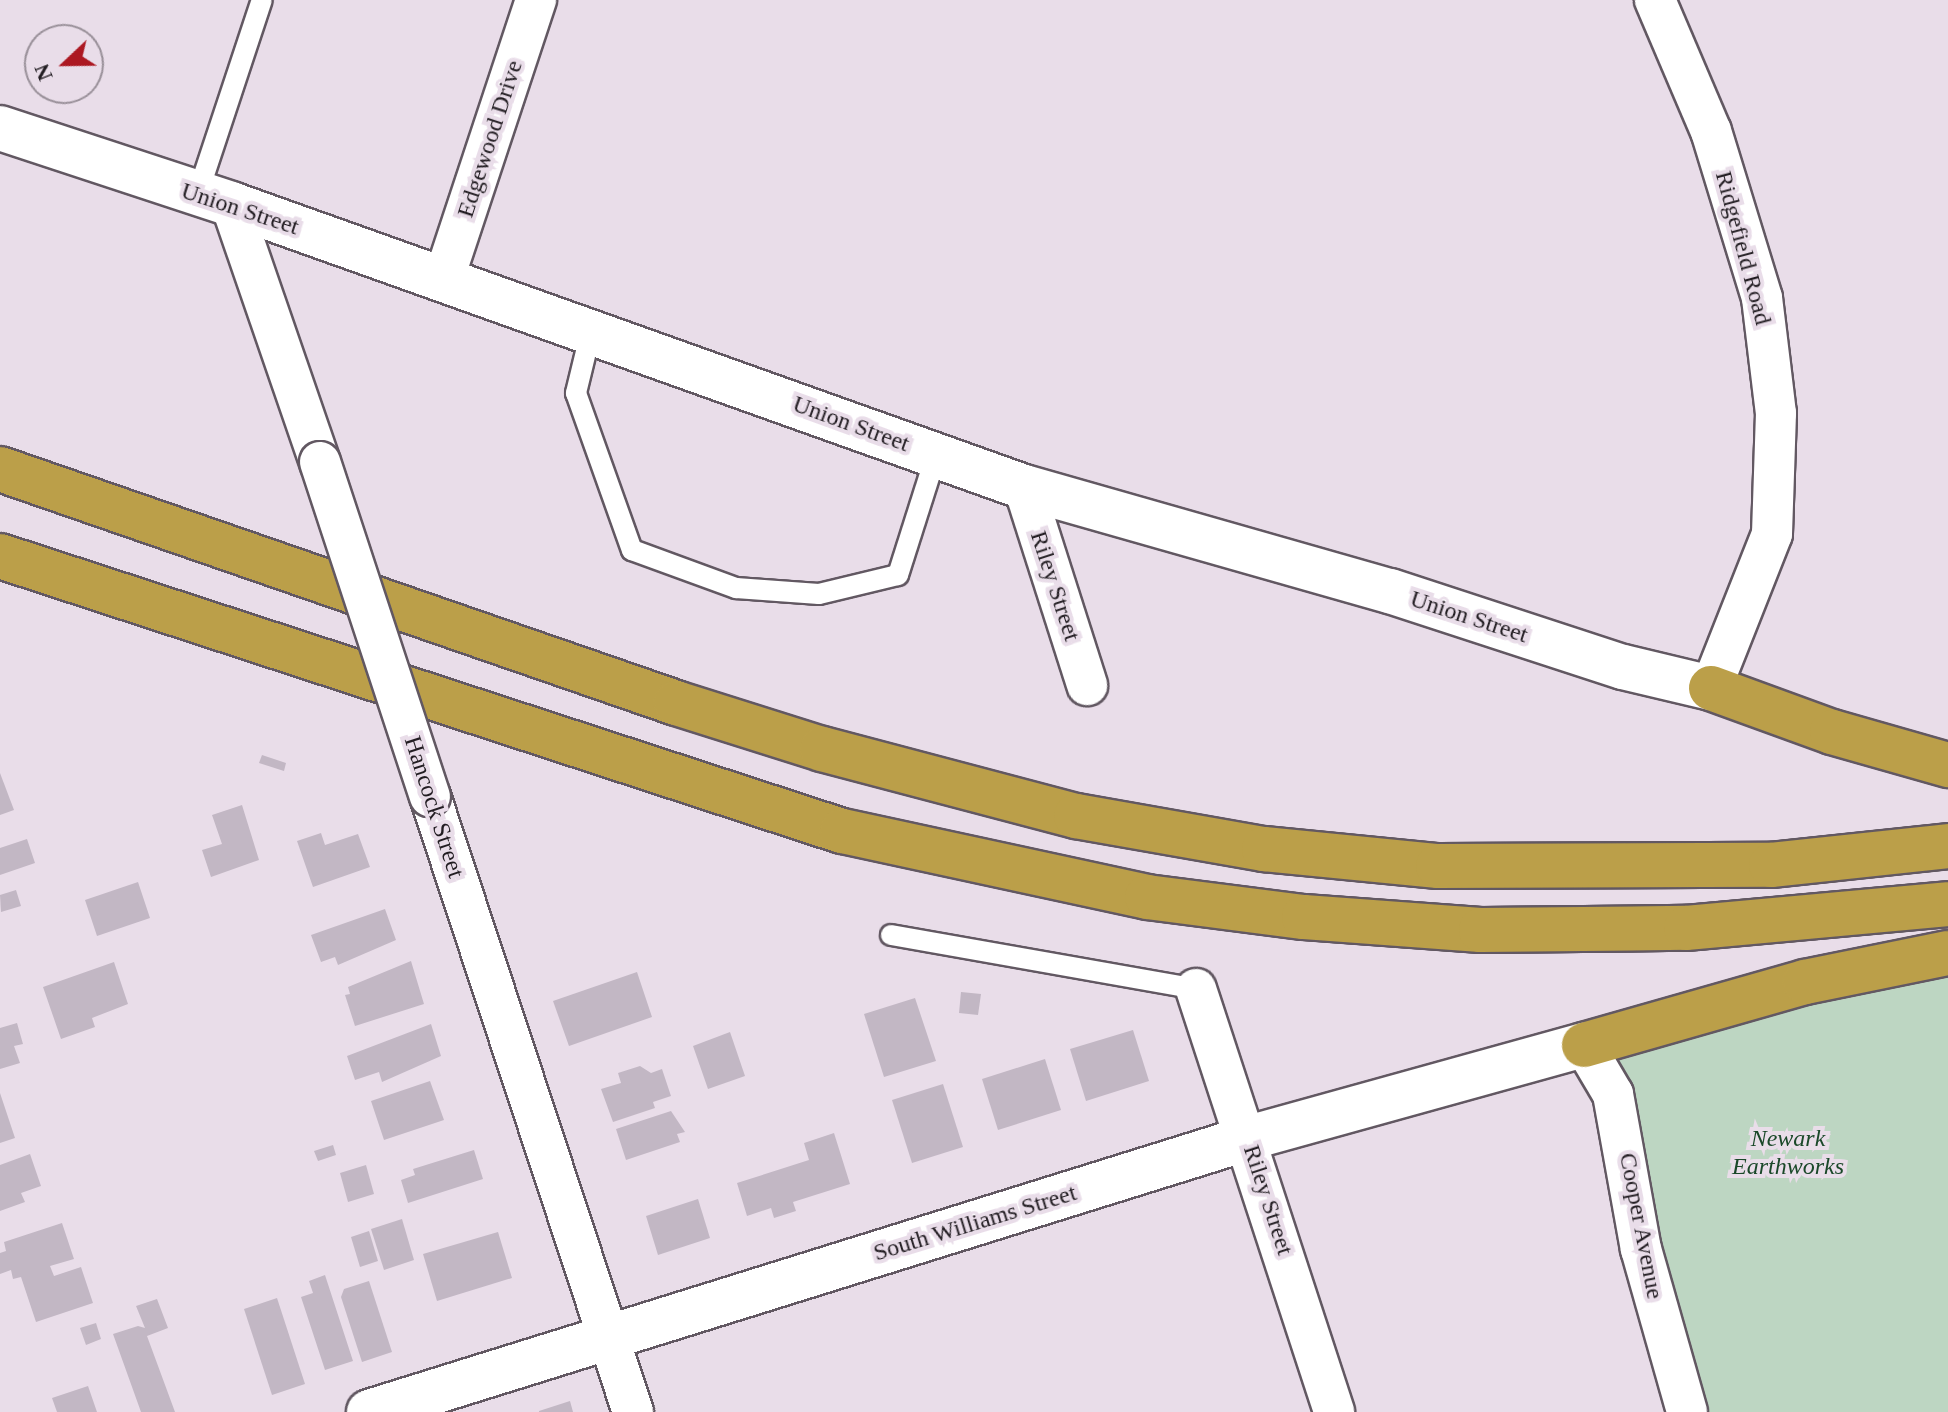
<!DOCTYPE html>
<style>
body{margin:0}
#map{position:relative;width:1948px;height:1412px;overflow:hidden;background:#e9dde9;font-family:Georgia,serif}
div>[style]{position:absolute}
.green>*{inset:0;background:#bdd6c2}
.building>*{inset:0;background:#c2b7c4}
.roads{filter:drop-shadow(2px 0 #625862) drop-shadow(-2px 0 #625862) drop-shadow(0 2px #625862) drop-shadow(0 -2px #625862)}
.lane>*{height:20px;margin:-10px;padding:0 10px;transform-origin:10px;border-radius:10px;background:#fff}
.street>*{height:40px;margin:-20px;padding:0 20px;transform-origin:20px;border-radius:20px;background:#fff}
.secondary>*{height:44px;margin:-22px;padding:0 22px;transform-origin:22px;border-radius:22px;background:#fff}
.highway>*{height:44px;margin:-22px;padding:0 22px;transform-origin:22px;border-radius:22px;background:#bb9f49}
.bridges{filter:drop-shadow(2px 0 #625862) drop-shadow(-2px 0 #625862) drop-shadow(0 2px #625862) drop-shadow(0 -2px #625862)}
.street-bridge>*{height:40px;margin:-20px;padding:0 20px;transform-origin:20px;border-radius:20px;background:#fff}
span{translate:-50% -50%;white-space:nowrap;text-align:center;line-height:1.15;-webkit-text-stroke:8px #e9dde9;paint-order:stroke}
.street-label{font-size:24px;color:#221d22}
.park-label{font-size:24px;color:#1a4829;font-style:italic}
.north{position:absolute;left:24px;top:24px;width:80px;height:80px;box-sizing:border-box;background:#e9dde9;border:2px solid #999099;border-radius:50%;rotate:248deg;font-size:22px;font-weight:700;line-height:32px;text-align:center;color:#221d22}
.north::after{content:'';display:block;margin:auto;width:28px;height:36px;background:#ac1822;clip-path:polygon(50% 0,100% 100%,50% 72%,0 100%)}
</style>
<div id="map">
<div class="green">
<div style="clip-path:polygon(1948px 953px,1948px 1412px,1687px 1412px,1584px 1045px)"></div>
</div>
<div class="building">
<div style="clip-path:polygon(262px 755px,286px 763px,284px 771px,259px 763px)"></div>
<div style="clip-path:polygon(0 773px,14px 810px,0 815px)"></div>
<div style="clip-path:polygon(242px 805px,259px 860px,211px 877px,202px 850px,222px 844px,212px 815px)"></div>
<div style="clip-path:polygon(321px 833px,325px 845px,358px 834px,370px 867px,313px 887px,297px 841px)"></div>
<div style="clip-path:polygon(27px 839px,35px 863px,0 875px,0 848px)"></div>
<div style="clip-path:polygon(138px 882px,150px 918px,97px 936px,85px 900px)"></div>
<div style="clip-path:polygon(16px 890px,21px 906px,1px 912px,0 895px)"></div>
<div style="clip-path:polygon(385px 909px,396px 940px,338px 965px,335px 957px,321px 962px,311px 935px)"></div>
<div style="clip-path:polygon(411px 961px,424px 1004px,355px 1026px,345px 995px,350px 994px,348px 987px)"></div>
<div style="clip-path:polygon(114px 962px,128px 1004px,92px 1018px,95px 1027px,61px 1039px,43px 987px)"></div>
<div style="clip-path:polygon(637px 972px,652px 1017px,569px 1046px,553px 1001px)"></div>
<div style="clip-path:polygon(961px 992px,981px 994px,978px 1015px,959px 1013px)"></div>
<div style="clip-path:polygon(915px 998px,936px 1061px,884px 1077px,864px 1014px)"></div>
<div style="clip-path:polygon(17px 1023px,23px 1044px,14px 1046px,20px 1063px,0 1069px,0 1028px)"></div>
<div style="clip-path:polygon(431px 1024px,441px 1056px,382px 1082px,379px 1072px,355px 1080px,347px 1056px)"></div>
<div style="clip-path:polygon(1133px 1030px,1149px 1081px,1086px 1101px,1070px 1049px)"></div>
<div style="clip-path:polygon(730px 1032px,745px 1076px,708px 1089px,693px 1046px)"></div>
<div style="clip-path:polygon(1045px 1059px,1061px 1110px,998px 1130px,982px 1079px)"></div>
<div style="clip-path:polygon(640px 1066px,651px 1073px,662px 1069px,671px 1096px,653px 1102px,655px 1108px,613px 1122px,601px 1089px,621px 1083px,618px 1073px)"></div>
<div style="clip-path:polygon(430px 1081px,444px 1120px,384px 1140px,371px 1101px)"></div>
<div style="clip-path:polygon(943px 1084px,963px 1147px,912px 1163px,892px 1100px)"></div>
<div style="clip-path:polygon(0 1093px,15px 1138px,0 1143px)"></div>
<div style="clip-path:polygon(671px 1111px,685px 1132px,677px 1134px,680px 1142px,626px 1160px,616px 1129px)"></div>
<div style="clip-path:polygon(834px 1133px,850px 1184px,793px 1202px,796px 1211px,774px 1218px,771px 1208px,747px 1216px,737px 1183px,809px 1160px,804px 1143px)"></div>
<div style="clip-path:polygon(333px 1145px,336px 1155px,318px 1161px,314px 1151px)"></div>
<div style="clip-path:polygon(474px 1150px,483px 1179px,408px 1203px,401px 1180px,415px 1175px,413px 1169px)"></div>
<div style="clip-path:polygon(30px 1154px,41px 1186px,21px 1193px,25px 1202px,0 1211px,0 1165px)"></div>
<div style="clip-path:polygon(366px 1165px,374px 1194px,348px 1202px,340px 1173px)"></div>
<div style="clip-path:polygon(698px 1199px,710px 1238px,658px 1255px,646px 1216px)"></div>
<div style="clip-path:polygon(402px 1219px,414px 1260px,384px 1270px,371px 1229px)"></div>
<div style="clip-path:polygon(62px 1223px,74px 1259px,50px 1266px,54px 1276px,81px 1267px,93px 1303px,36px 1322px,21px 1277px,13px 1279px,11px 1270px,0 1274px,0 1253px,6px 1251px,4px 1242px)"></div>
<div style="clip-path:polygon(369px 1231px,378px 1261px,360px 1267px,351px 1237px)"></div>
<div style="clip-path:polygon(498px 1232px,512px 1278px,437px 1301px,423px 1254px)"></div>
<div style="clip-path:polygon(325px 1275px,353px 1361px,325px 1370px,301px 1297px,313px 1293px,309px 1281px)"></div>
<div style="clip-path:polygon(369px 1281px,392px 1352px,362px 1362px,341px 1297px,344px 1289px)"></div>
<div style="clip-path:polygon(277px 1298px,305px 1384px,272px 1395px,244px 1309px)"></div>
<div style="clip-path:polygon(157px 1299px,168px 1328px,147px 1336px,175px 1412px,141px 1412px,113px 1334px,138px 1326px,145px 1328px,136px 1306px)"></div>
<div style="clip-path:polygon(96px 1323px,101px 1339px,86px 1345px,80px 1328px)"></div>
<div style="clip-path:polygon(88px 1386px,97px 1412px,57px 1412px,52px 1398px)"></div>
<div style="clip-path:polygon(570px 1401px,573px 1412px,539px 1412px,539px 1411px)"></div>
</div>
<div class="roads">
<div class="lane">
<div style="left:197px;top:196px;width:206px;rotate:-71.7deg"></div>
<div style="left:591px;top:331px;width:64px;rotate:103.6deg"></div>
<div style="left:576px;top:393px;width:167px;rotate:70.4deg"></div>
<div style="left:632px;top:550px;width:111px;rotate:20.1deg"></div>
<div style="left:736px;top:588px;width:83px;rotate:4.1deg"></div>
<div style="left:819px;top:594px;width:81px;rotate:-13.5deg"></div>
<div style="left:898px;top:575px;width:126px;rotate:-72.4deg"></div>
<div style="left:891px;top:935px;width:310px;rotate:10deg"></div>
</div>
<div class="street">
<div style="left:1655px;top:0;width:142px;rotate:66.9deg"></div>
<div style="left:1711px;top:131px;width:175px;rotate:73deg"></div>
<div style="left:1762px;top:298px;width:116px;rotate:83.1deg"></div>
<div style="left:1776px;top:413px;width:121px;rotate:91.9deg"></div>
<div style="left:1772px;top:534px;width:166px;rotate:111.6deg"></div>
<div style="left:231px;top:204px;width:273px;rotate:71deg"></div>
<div style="left:444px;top:278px;width:293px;rotate:-71.7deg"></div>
<div style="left:1024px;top:487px;width:208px;rotate:72.3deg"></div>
<div style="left:430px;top:796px;width:649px;rotate:71.76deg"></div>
<div style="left:1196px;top:989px;width:445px;rotate:71.9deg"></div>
<div style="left:1584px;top:1045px;width:57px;rotate:59.4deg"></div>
<div style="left:1613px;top:1094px;width:158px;rotate:79.8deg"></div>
<div style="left:1641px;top:1249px;width:169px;rotate:74.2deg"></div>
</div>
<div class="secondary">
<div style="left:0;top:128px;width:243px;rotate:18.2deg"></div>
<div style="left:231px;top:204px;width:842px;rotate:19.64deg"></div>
<div style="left:1024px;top:487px;width:380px;rotate:15.9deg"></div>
<div style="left:1390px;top:591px;width:245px;rotate:18.1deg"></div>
<div style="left:1623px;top:667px;width:90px;rotate:13.4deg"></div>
<div style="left:369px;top:1412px;width:921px;rotate:-17.31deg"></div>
<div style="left:1248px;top:1138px;width:349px;rotate:-15.5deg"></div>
</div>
<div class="highway">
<div style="left:0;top:469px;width:715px;rotate:19.09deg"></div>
<div style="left:676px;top:703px;width:153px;rotate:17.5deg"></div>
<div style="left:822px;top:749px;width:263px;rotate:14.8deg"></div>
<div style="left:1076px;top:816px;width:191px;rotate:10deg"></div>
<div style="left:1264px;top:849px;width:175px;rotate:5.6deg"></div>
<div style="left:1438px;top:866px;width:333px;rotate:-0.2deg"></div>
<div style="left:1771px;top:865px;width:178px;rotate:-6.1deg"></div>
<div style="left:0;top:556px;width:886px;rotate:18.09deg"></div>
<div style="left:842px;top:831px;width:312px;rotate:12.2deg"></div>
<div style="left:1147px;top:897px;width:158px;rotate:7.3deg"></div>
<div style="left:1304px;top:917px;width:177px;rotate:4.2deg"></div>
<div style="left:1481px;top:930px;width:205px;rotate:-0.6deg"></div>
<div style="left:1686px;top:928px;width:263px;rotate:-5.2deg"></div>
<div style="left:1711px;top:688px;width:129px;rotate:20deg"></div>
<div style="left:1832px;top:732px;width:121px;rotate:15.9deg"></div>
<div style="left:1584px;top:1045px;width:230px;rotate:-15.9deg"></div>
<div style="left:1805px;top:982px;width:146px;rotate:-11.5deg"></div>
</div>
</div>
<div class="bridges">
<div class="street-bridge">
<div style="left:320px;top:462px;width:352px;rotate:71.8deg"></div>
</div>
</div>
<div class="street-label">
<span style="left:490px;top:139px;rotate:-72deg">Edgewood Drive</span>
<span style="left:240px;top:209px;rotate:18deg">Union Street</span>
<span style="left:1743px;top:248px;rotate:75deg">Ridgefield Road</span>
<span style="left:851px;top:424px;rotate:20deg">Union Street</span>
<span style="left:1055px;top:586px;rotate:72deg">Riley Street</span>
<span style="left:1469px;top:617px;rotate:18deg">Union Street</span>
<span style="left:434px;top:807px;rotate:72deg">Hancock Street</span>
<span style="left:1268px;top:1200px;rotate:72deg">Riley Street</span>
<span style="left:975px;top:1223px;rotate:-17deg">South Williams Street</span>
<span style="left:1641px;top:1226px;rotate:79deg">Cooper Avenue</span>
</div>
<div class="park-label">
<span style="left:1788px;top:1153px">Newark<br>Earthworks</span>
</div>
<div class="north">N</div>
</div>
